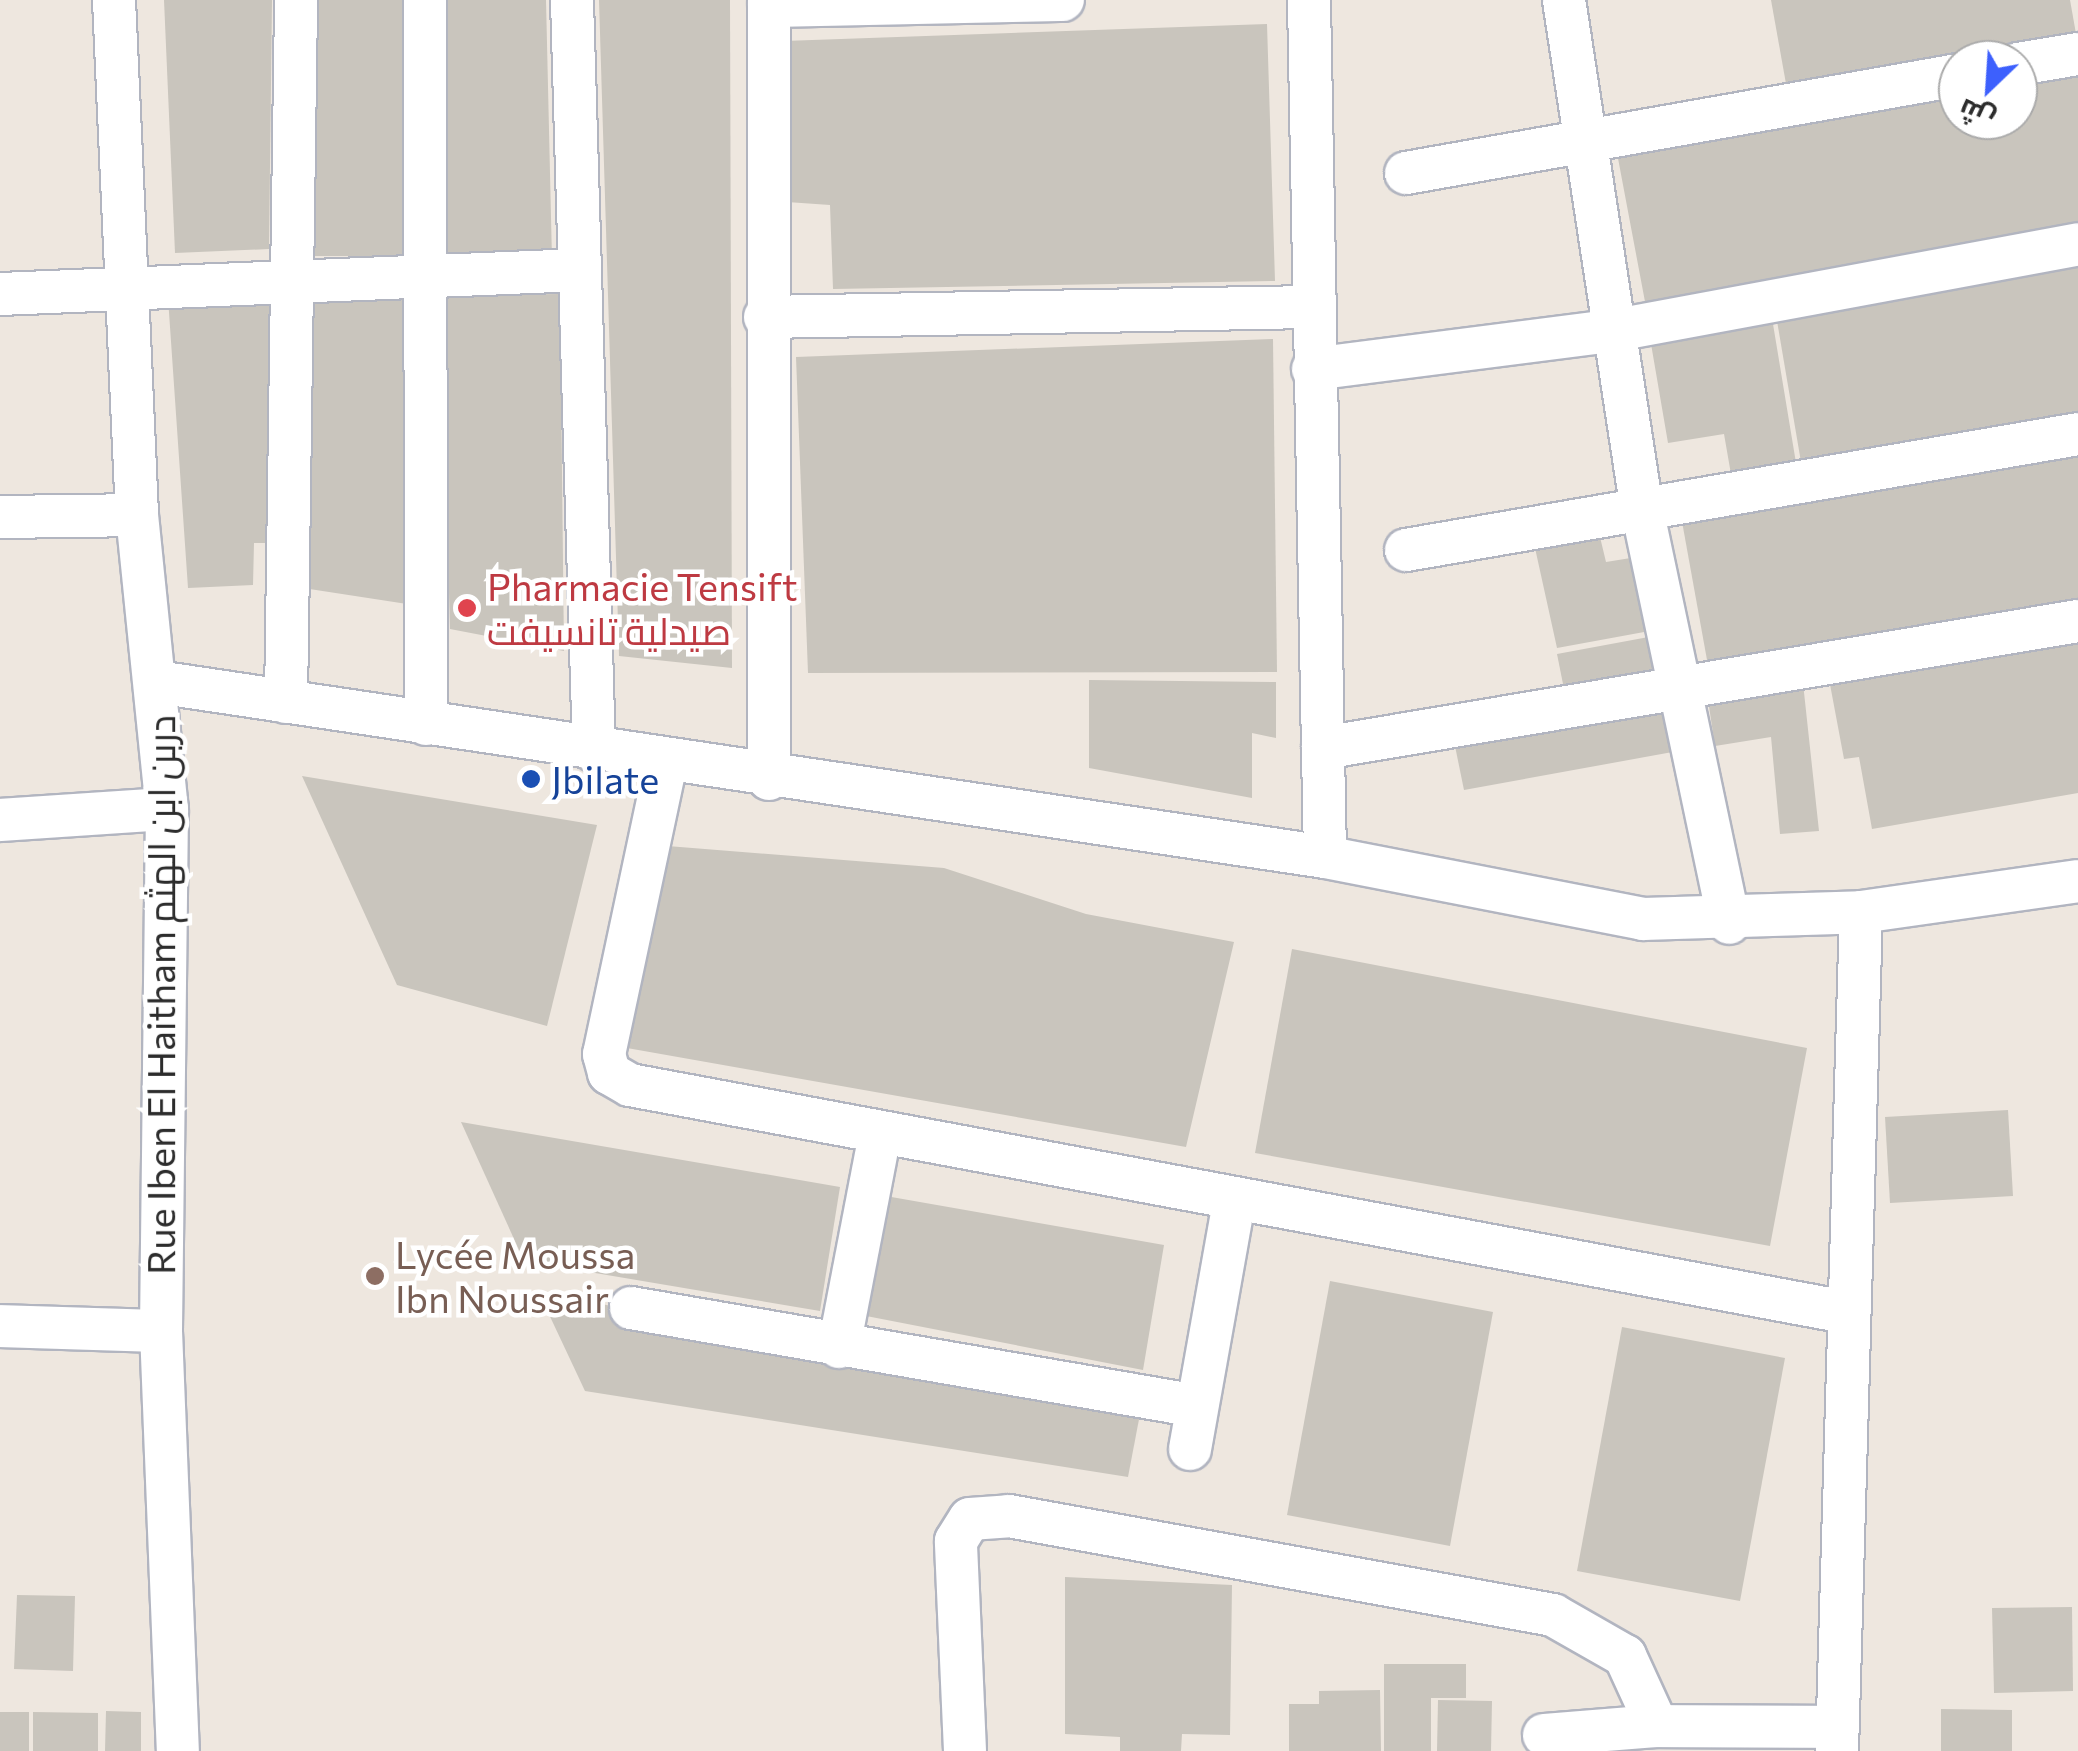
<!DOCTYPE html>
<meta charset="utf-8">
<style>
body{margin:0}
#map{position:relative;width:2078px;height:1751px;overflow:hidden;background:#eee7df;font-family:Commissioner,Cairo,sans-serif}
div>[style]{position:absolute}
.building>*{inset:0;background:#c9c5bd}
.roads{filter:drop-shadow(2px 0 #b2b5c0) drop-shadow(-2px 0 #b2b5c0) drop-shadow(0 2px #b2b5c0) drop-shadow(0 -2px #b2b5c0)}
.minor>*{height:42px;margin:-21px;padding:0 21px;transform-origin:21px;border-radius:21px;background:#fff}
.dots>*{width:28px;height:28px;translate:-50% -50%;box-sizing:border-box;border:5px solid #fff;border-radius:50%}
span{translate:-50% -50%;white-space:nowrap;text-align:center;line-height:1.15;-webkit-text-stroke:9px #fff;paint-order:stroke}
.health-label{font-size:38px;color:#be3a42}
.left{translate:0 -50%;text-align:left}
.transit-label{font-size:38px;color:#164399}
.street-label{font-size:38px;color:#2c2c2c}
.education-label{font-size:38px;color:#785e54}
.north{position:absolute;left:1938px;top:40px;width:100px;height:100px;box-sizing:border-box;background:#fff;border:2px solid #ababab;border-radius:50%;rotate:205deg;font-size:28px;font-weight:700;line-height:40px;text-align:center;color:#2c2c2c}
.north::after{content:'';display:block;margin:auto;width:35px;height:45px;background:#3d60fd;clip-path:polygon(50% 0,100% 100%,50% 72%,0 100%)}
</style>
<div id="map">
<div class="building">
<div style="clip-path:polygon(164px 0,272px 0,269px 249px,175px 253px)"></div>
<div style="clip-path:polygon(308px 0,404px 0,403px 256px,304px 256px)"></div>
<div style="clip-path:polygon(439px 0,546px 0,552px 260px,442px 259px)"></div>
<div style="clip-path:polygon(599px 0,730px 0,732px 668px,619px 656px)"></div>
<div style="clip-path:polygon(1771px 0,2070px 0,2078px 45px,1788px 95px)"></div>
<div style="clip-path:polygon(1267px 24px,1275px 281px,833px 289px,830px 205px,787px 202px,784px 41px)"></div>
<div style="clip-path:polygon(2078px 69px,2078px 228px,1646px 307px,1617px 153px,1958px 91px,1958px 120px,2018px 120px,2018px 80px)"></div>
<div style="clip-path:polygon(2078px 265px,2078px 422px,1802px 468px,1776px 315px)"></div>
<div style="clip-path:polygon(409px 287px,407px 604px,303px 588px,308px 299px)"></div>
<div style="clip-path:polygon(560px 294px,564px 651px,450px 629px,441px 295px)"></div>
<div style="clip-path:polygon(274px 296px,270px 543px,254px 543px,253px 585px,188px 588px,168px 298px)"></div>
<div style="clip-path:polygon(1772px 318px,1797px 469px,1732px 480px,1724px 434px,1668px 443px,1650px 338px)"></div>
<div style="clip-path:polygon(1273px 339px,1277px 672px,808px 673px,796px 357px)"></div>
<div style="clip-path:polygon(2078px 447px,2078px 607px,1709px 671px,1681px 516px)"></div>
<div style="clip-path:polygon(1600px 537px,1606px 562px,1643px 556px,1655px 630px,1557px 648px,1535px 548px)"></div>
<div style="clip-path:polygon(2078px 635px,2078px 793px,1872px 829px,1859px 757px,1844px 759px,1829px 679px)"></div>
<div style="clip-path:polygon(1654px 636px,1663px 681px,1566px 699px,1557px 654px)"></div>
<div style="clip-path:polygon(1089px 680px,1276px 682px,1276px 738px,1252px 733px,1252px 798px,1089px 768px)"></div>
<div style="clip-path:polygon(1803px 683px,1819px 831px,1780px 834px,1771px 737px,1715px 746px,1708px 700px)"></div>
<div style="clip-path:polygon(1669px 706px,1678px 751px,1464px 790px,1455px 746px)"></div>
<div style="clip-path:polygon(302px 776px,597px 825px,547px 1026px,397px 985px)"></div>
<div style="clip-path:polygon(655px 845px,944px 868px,1086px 914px,1234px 942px,1186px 1147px,610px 1045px)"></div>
<div style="clip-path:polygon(1292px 949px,1807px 1048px,1770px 1246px,1255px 1153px)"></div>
<div style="clip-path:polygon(2008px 1110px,2013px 1196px,1890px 1203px,1885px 1117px)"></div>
<div style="clip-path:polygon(461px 1122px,840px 1187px,820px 1311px,524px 1261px)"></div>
<div style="clip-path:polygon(880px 1195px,1164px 1245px,1143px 1370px,856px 1314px)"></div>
<div style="clip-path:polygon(1330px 1281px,1493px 1312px,1450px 1546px,1287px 1515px)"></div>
<div style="clip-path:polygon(538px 1291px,1140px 1414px,1128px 1477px,585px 1391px)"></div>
<div style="clip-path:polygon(1622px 1327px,1785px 1358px,1740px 1601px,1577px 1571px)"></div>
<div style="clip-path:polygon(1065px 1577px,1232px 1585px,1230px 1735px,1182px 1734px,1181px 1751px,1120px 1751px,1120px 1737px,1065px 1734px)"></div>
<div style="clip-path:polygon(17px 1595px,75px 1596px,73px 1671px,14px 1669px)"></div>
<div style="clip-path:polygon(2072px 1607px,2073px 1691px,1994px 1693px,1992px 1608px)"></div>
<div style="clip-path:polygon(1384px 1664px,1466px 1664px,1466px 1698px,1431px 1698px,1431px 1751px,1384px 1751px)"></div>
<div style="clip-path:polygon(1380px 1690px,1381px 1751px,1289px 1751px,1289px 1704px,1319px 1704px,1319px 1691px)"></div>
<div style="clip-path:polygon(1438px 1700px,1492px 1701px,1491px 1751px,1437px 1751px)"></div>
<div style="clip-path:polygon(1941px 1709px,2012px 1710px,2012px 1751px,1941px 1751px)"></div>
<div style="clip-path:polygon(106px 1711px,141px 1712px,141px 1751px,105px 1751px)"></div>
<div style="clip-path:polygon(0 1712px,29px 1712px,29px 1751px,0 1751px)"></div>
<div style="clip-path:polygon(33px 1712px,98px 1713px,98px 1751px,33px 1751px)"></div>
</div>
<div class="roads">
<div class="minor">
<div style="left:114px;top:0;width:516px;rotate:87.44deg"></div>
<div style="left:137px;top:515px;width:296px;rotate:84.2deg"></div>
<div style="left:167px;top:809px;width:522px;rotate:90.66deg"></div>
<div style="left:161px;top:1331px;width:420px;rotate:87.7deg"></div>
<div style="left:425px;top:0;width:724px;rotate:89.92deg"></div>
<div style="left:572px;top:0;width:751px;rotate:88.32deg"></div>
<div style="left:769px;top:0;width:779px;rotate:90deg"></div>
<div style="left:1309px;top:0;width:857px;rotate:88.93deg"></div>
<div style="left:1564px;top:0;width:510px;rotate:81.31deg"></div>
<div style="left:1641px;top:504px;width:428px;rotate:78.1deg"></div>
<div style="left:769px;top:6px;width:294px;rotate:-1.2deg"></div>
<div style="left:2018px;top:64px;width:61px;rotate:-9.5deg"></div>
<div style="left:1406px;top:173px;width:561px;rotate:-10.07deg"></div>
<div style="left:0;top:294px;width:580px;rotate:-2.37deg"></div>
<div style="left:765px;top:317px;width:547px;rotate:-1.05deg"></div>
<div style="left:1313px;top:369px;width:305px;rotate:-7.3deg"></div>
<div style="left:1616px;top:330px;width:470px;rotate:-10.5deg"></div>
<div style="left:0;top:517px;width:137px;rotate:-0.8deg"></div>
<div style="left:1406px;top:550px;width:682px;rotate:-9.79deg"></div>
<div style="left:157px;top:682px;width:1181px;rotate:8.52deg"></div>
<div style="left:1325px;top:857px;width:324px;rotate:11deg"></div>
<div style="left:1643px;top:919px;width:218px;rotate:-1.8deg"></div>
<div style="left:1861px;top:912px;width:219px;rotate:-8.1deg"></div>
<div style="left:286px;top:702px;width:702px;rotate:-89.18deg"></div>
<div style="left:1323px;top:748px;width:766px;rotate:-9.55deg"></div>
<div style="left:666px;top:763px;width:298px;rotate:102deg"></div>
<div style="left:604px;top:1054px;width:20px;rotate:75deg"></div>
<div style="left:609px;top:1073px;width:24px;rotate:30deg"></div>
<div style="left:630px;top:1085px;width:1236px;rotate:10.58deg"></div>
<div style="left:0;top:820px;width:167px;rotate:-3.8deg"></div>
<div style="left:631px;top:1308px;width:574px;rotate:9.82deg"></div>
<div style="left:0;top:1326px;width:161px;rotate:1.8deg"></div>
<div style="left:839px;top:1347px;width:216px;rotate:-79.1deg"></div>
<div style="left:1190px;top:1449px;width:252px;rotate:-79.9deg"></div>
<div style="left:1544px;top:1735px;width:113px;rotate:-4.6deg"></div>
<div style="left:965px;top:1751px;width:210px;rotate:-92.5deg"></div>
<div style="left:956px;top:1541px;width:26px;rotate:-58deg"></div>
<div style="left:970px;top:1519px;width:39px;rotate:-4deg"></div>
<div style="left:1009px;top:1516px;width:553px;rotate:10.31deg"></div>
<div style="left:1553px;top:1615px;width:83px;rotate:29.7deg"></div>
<div style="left:1625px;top:1656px;width:77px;rotate:65.4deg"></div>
<div style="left:1657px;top:1726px;width:180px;rotate:0.3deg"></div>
<div style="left:1837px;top:1751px;width:839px;rotate:-88.36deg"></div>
</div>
</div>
<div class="dots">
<div style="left:467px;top:608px;background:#e0444e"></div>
<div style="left:531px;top:779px;background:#1a4fb4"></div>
<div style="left:375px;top:1276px;background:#8d6e63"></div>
</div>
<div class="health-label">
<span class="left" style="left:487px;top:608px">Pharmacie Tensift<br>صيدلية تانسيفت</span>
</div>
<div class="transit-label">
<span class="left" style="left:551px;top:779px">Jbilate</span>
</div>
<div class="street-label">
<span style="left:160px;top:995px;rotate:-90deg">Rue Iben El Haitham دربن ابن الهثم</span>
</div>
<div class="education-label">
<span class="left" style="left:395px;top:1276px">Lycée Moussa<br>Ibn Noussair</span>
</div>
<div class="north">ش</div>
</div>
